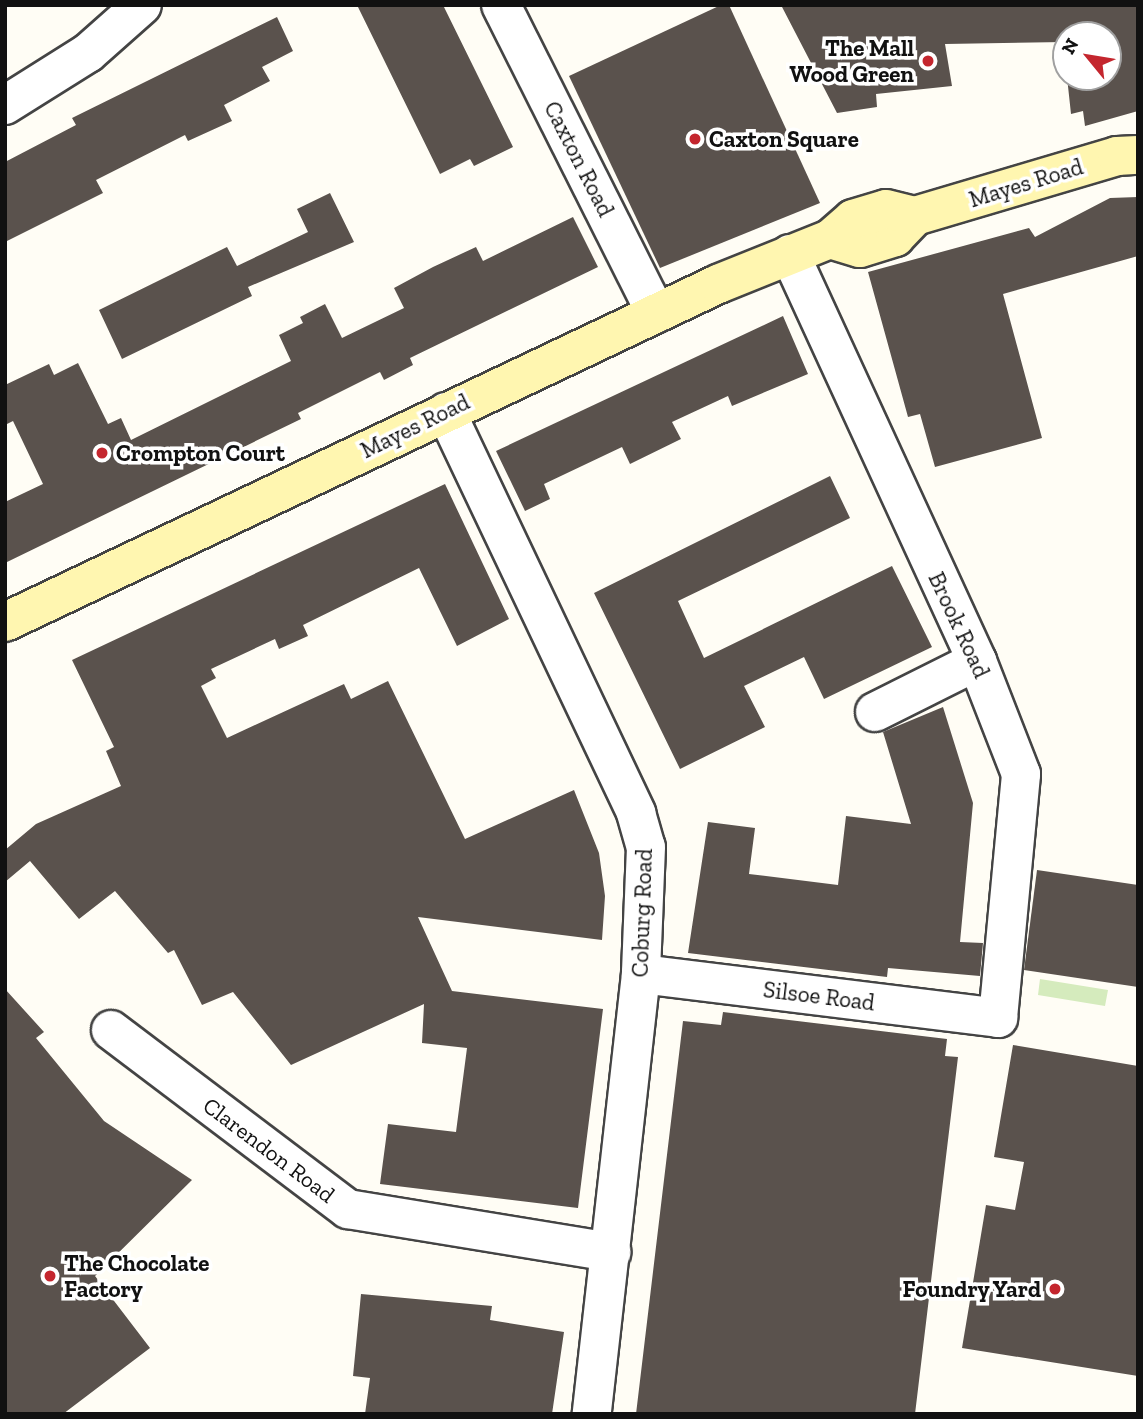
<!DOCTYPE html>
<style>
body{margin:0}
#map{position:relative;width:1143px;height:1419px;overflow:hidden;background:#fffdf5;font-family:"Zilla Slab",serif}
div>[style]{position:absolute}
.green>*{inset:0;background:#d5ebbd}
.building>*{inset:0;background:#5a524d}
.roads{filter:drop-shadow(2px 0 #444) drop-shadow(-2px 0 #444) drop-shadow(0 2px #444) drop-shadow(0 -2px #444)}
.street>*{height:38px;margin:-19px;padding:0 19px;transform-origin:19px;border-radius:19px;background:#fff}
.secondary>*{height:38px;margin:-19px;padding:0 19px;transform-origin:19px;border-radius:19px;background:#fff6b0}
.dots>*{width:19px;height:19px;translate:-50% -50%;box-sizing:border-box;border:4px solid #fff;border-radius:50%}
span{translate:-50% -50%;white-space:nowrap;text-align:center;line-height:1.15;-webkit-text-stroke:7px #fff;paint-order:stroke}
.poi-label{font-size:23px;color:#111;font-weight:700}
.right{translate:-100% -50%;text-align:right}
.left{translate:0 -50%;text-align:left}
.street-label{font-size:23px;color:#111}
.frame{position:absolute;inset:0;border:7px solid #111;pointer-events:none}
.north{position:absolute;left:1052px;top:21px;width:70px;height:70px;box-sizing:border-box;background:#fff;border:2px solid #a0a0a0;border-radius:50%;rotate:300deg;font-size:19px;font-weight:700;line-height:28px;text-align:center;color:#111}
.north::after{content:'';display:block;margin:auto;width:24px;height:32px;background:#c4262e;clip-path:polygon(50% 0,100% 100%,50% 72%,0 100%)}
</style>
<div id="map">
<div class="green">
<div style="clip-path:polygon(1040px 979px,1108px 990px,1105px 1006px,1038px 995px)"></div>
</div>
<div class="building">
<div style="clip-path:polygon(357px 5px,443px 5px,513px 147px,474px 166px,470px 159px,440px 174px)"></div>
<div style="clip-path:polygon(721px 5px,729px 5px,820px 203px,660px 268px,569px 76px)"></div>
<div style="clip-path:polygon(781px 5px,1138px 5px,1138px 111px,1085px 126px,1083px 111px,1071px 114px,1067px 77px,1108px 77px,1108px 35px,1066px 35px,1066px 63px,1064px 42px,945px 44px,952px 86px,876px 94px,877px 107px,837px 113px)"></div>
<div style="clip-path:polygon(277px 17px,293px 51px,262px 67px,270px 81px,224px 105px,232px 121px,188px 141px,185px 135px,96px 180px,103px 193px,5px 242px,5px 162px,76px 125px,72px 118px)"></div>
<div style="clip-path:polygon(330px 193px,354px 242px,248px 287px,252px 296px,122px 359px,99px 310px,227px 247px,237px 266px,308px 232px,297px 209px)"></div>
<div style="clip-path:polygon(1138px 197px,1138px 256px,1003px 294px,1042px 438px,935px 467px,920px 414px,908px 417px,868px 272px,1029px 228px,1035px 237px,1110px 198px)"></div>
<div style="clip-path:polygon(573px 217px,598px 267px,410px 358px,413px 365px,384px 380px,380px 372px,298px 413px,301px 419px,5px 563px,5px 502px,43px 484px,13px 421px,5px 425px,5px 385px,49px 364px,54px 375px,78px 363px,108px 424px,121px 418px,131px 440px,291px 361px,279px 335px,303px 323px,300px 317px,325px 304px,342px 338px,404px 308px,394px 288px,433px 267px,476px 247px,483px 261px)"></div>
<div style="clip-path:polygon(783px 316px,808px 374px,732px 406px,728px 396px,672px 422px,681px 439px,630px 464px,622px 447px,544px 484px,550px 499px,525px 511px,496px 451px)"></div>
<div style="clip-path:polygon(830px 476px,850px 518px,678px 601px,704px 658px,892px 566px,932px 647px,824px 699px,804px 657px,744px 686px,765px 727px,680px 769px,594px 593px)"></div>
<div style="clip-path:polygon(445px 484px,509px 619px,457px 646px,419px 568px,303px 625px,308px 636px,279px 649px,275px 639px,211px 669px,216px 678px,201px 686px,227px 738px,344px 684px,351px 699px,388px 681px,465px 839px,574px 790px,599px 853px,605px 896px,602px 940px,418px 917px,452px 991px,603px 1009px,578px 1208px,380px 1184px,388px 1124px,456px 1132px,467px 1048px,422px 1043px,424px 1004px,291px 1065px,233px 992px,202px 1005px,174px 950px,168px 953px,115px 891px,79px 919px,30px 861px,5px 882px,5px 850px,36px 824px,121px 786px,106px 751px,114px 747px,72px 660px)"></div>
<div style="clip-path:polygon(943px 707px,973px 803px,960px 942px,983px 943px,980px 976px,888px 968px,887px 977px,688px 953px,708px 822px,755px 828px,749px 874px,838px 885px,846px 816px,911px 824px,883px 732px)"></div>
<div style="clip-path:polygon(1037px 870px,1138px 885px,1138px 987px,1024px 970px)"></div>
<div style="clip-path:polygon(5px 989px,44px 1032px,36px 1038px,104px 1121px,192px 1180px,95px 1276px,150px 1348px,63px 1414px,5px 1414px)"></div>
<div style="clip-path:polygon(723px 1012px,947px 1039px,945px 1056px,958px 1057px,915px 1414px,636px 1414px,683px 1021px,721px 1025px)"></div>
<div style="clip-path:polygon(1013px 1045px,1138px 1066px,1138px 1376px,962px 1348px,986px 1205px,1015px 1210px,1024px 1162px,994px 1157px)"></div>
<div style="clip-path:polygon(361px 1294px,492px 1306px,490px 1320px,564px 1332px,552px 1414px,365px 1414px,370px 1378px,353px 1376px)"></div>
</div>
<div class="roads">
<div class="street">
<div style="left:501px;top:5px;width:345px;rotate:63.3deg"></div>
<div style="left:5px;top:105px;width:98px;rotate:-32.1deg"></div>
<div style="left:88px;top:53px;width:72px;rotate:-41.6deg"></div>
<div style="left:446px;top:412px;width:444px;rotate:64.6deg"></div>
<div style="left:636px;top:813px;width:35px;rotate:74deg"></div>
<div style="left:646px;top:847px;width:127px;rotate:92.3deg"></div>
<div style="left:641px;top:974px;width:443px;rotate:96.4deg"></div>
<div style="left:875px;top:712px;width:114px;rotate:-26.6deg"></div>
<div style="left:641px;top:974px;width:360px;rotate:7deg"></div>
<div style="left:998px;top:1018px;width:245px;rotate:-84.6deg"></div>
<div style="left:1021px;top:774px;width:121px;rotate:-111.3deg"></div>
<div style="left:977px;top:661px;width:448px;rotate:-114.7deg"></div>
<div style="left:111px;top:1030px;width:297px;rotate:37.1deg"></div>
<div style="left:348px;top:1209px;width:267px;rotate:9.3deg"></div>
</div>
<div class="secondary">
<div style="left:830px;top:239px;width:31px;rotate:17deg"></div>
<div style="left:860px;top:248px;width:37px;rotate:-17deg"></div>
<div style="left:895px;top:237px;width:29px;rotate:-46deg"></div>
<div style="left:5px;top:622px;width:789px;rotate:-25.36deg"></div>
<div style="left:718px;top:284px;width:121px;rotate:-21.9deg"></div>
<div style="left:830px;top:239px;width:30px;rotate:-41deg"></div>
<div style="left:853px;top:219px;width:34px;rotate:-17deg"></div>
<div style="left:886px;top:209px;width:30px;rotate:14deg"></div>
<div style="left:915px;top:216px;width:211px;rotate:-16.5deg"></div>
<div style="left:1117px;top:156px;width:21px;rotate:-3deg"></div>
</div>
</div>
<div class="dots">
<div style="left:928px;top:61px;background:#c4262e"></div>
<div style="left:695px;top:139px;background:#c4262e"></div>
<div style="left:102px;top:453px;background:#c4262e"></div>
<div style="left:50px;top:1276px;background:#c4262e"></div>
<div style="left:1055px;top:1289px;background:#c4262e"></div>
</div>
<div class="poi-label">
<span class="right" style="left:914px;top:61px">The Mall<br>Wood Green</span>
<span class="left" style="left:709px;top:139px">Caxton Square</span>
<span class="left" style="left:116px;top:453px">Crompton Court</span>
<span class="left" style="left:64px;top:1276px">The Chocolate<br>Factory</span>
<span class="right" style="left:1041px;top:1289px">Foundry Yard</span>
</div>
<div class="street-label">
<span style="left:579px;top:159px;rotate:63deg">Caxton Road</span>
<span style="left:1026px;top:183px;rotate:-17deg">Mayes Road</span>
<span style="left:415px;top:426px;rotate:-26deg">Mayes Road</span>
<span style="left:959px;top:625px;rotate:65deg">Brook Road</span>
<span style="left:642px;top:913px;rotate:-88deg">Coburg Road</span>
<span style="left:819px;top:996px;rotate:7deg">Silsoe Road</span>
<span style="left:269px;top:1150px;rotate:37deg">Clarendon Road</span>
</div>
<div class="frame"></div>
<div class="north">N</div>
</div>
